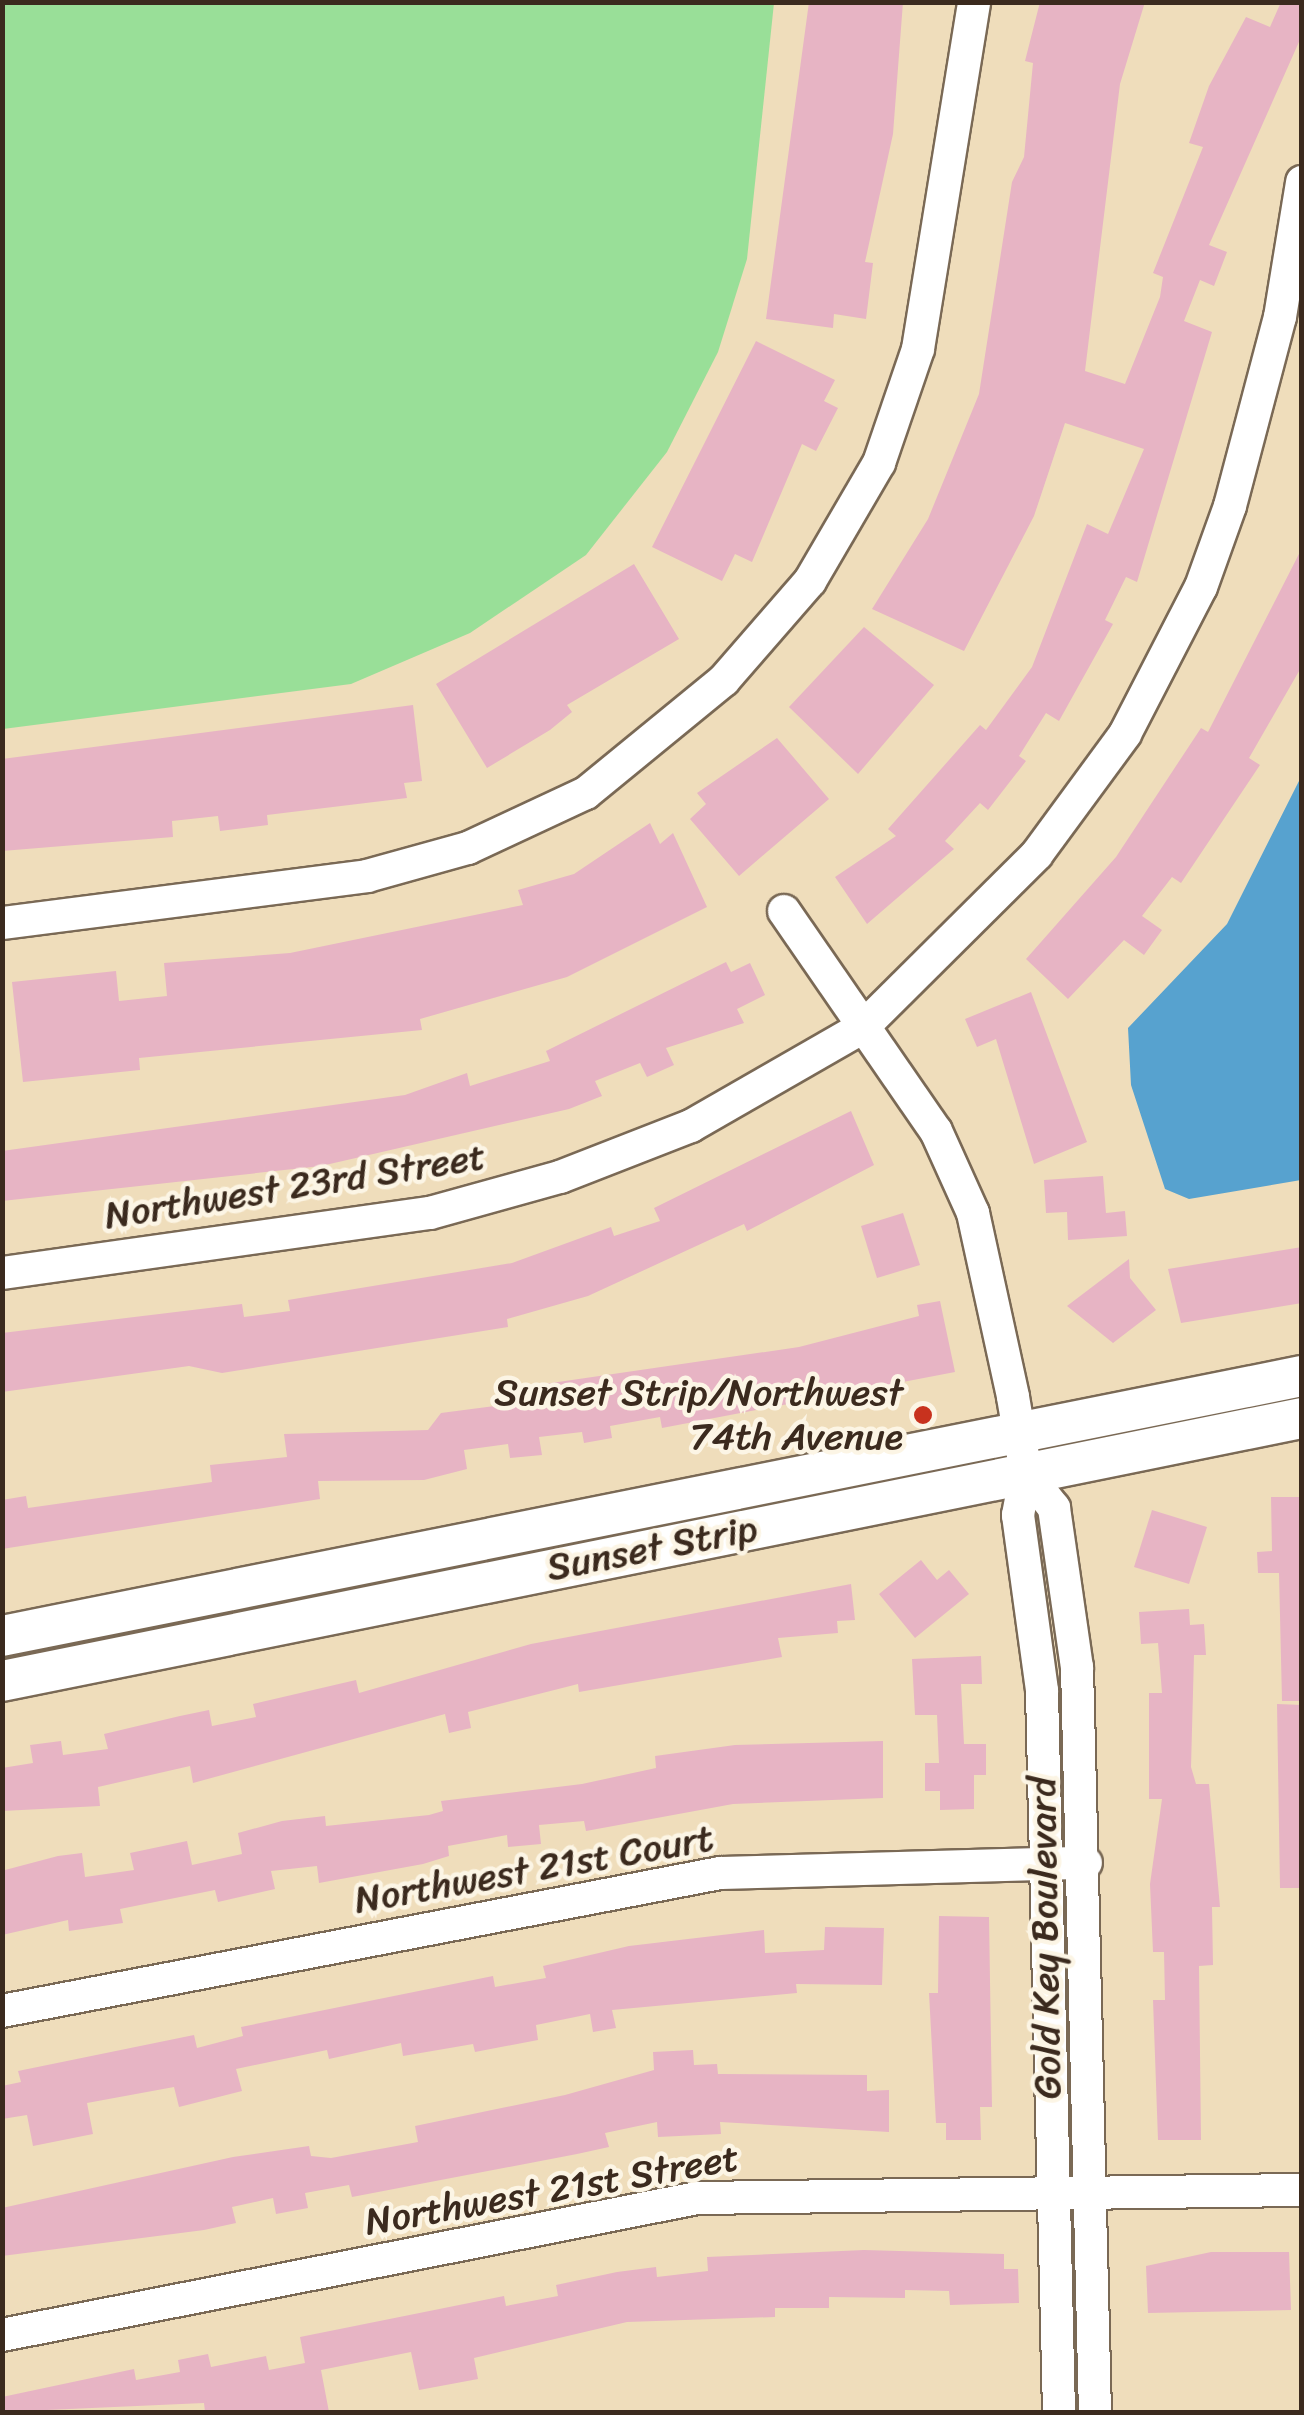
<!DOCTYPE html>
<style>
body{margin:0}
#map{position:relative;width:1304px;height:2415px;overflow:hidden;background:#efddbb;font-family:Sriracha,sans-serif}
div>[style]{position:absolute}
.green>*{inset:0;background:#99df98}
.water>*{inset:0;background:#57a2cf}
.building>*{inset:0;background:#e7b4c4}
.roads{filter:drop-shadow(2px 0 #7a6955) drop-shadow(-2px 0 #7a6955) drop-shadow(0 2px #7a6955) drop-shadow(0 -2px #7a6955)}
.minor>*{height:32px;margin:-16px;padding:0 16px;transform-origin:16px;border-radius:16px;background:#fff}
.tertiary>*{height:40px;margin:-20px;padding:0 20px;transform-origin:20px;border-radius:20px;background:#fff}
.dots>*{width:28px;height:28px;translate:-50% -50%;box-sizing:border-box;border:5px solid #fcf5e5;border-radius:50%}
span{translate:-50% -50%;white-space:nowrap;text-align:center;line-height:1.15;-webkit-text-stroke:9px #fcf5e5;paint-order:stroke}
.street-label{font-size:38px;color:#3b2a1e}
.poi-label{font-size:38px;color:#3b2a1e}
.right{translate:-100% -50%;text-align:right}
.frame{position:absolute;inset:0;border:5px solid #3b2a1e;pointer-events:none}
</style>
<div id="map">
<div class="green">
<div style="clip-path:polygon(2px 3px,774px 3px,747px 259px,718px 352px,667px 452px,586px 555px,470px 633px,351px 684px,3px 729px)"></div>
</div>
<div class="water">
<div style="clip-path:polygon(1301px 777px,1301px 1180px,1189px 1199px,1165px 1189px,1131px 1085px,1128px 1028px,1227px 924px)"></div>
</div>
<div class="building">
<div style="clip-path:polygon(809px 2px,903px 2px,893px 134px,865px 262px,873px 263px,866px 319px,834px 314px,833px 328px,766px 319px)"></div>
<div style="clip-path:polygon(1040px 2px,1145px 2px,1120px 84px,1085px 371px,1125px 384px,1160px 297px,1163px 277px,1153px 273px,1203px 147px,1189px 143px,1209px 86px,1246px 17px,1270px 27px,1281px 2px,1302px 2px,1302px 35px,1209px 245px,1227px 252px,1214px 286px,1200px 280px,1184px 321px,1212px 332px,1137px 582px,1126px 577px,1105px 620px,1113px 624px,1059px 721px,1046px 713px,1019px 756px,1026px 761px,988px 810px,980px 803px,945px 841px,954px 849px,867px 924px,835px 877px,896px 836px,888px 829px,980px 725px,986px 730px,1032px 667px,1087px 524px,1108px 534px,1144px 449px,1065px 423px,1034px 516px,964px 651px,872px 609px,928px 519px,979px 394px,1012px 182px,1024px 157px,1033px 63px,1025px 61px)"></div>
<div style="clip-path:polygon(756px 341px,835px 380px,824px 401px,838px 408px,816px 451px,802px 444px,752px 562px,735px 554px,722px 581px,652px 547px)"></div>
<div style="clip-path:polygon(1302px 548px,1302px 666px,1249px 758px,1260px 765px,1181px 883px,1172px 877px,1142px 916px,1162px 930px,1144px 955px,1124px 940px,1068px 999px,1026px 959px,1116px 857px,1201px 728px,1208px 732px)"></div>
<div style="clip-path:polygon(634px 564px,679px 639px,567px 705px,572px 712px,550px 730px,487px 768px,436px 684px)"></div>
<div style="clip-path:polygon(864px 627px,934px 685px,858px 774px,789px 707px)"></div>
<div style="clip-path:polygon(413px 705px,422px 781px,404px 783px,407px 798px,267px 815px,268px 825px,220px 831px,218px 816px,172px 821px,173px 837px,2px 851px,2px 759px)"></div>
<div style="clip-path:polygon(777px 738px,829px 799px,739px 876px,690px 819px,706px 804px,697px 793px)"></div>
<div style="clip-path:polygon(650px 823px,660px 844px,673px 833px,707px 907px,567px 977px,420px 1019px,422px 1030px,139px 1058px,140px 1070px,23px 1082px,12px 982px,116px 971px,119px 1001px,167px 996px,164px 963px,290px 953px,523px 905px,518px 890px,574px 874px)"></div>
<div style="clip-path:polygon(726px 962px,731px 972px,750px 963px,765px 995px,737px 1009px,744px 1023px,666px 1048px,674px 1065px,647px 1077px,640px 1063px,595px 1081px,602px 1096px,569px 1109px,321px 1166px,2px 1201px,2px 1151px,405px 1095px,467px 1073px,470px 1086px,550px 1061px,546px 1051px)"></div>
<div style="clip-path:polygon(1031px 992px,1087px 1142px,1034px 1164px,996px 1039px,977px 1047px,965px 1019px)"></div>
<div style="clip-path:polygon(851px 1111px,874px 1165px,747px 1231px,744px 1224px,588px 1296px,507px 1319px,508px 1327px,222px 1373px,189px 1366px,2px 1392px,2px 1333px,242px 1304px,244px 1317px,290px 1311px,288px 1300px,512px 1263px,611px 1227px,614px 1236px,660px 1221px,654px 1208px)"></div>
<div style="clip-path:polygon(1103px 1176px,1106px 1213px,1125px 1211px,1127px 1236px,1068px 1240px,1067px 1212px,1046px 1213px,1044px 1180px)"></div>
<div style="clip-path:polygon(903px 1213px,920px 1265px,877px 1278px,861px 1226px)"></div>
<div style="clip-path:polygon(1302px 1247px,1302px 1303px,1181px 1323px,1168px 1269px)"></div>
<div style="clip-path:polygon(1129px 1259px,1130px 1278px,1156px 1310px,1113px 1343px,1067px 1306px)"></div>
<div style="clip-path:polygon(940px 1301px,955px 1372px,662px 1428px,660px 1417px,610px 1426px,612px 1438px,584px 1443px,582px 1432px,539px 1437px,542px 1455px,510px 1458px,508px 1444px,464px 1450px,467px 1469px,424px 1480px,318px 1481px,320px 1499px,2px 1549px,2px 1500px,26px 1496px,28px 1508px,212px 1482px,210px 1465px,287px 1457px,284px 1434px,428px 1430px,441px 1413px,518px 1403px,517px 1388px,799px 1347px,919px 1316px,917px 1305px)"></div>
<div style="clip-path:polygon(1271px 1497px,1302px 1497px,1302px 1701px,1282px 1701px,1279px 1573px,1258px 1573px,1257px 1552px,1272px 1551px)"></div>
<div style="clip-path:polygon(1152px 1510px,1207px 1527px,1189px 1584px,1134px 1567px)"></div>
<div style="clip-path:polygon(921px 1560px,937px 1580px,949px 1570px,969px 1594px,915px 1638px,879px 1594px)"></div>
<div style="clip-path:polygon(851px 1584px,855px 1620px,837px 1621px,838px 1633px,778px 1638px,782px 1657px,579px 1692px,578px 1684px,468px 1712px,471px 1728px,449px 1733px,445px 1714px,193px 1783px,190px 1766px,98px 1787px,100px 1806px,2px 1811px,2px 1768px,33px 1763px,30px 1745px,61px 1741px,63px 1755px,108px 1749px,104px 1734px,180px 1716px,209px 1710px,212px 1726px,256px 1717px,253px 1704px,356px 1680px,359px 1693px,531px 1644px)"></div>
<div style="clip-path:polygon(1189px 1609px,1190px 1625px,1204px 1624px,1206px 1655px,1194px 1655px,1191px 1767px,1196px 1784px,1209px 1784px,1220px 1907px,1212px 1907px,1213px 1965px,1199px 1966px,1201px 2140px,1158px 2140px,1153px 2000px,1165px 2000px,1164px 1952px,1153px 1952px,1150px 1884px,1162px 1799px,1149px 1799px,1149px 1693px,1162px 1693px,1158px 1643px,1141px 1644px,1139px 1612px)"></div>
<div style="clip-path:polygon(981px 1656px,982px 1684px,961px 1684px,964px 1744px,986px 1744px,986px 1775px,974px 1775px,974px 1809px,940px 1810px,940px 1791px,925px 1791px,925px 1763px,939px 1763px,937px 1715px,915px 1715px,912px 1659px)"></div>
<div style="clip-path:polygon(1277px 1704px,1302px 1705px,1302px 1888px,1280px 1888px)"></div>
<div style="clip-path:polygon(883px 1741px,883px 1798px,733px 1804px,586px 1831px,584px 1821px,539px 1825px,541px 1844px,508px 1847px,507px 1835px,448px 1846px,449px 1856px,423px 1864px,319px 1883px,317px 1866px,271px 1871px,275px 1889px,218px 1902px,215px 1890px,120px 1909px,123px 1923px,69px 1931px,68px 1920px,2px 1935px,5px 1870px,58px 1856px,82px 1853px,85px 1877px,134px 1870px,130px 1853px,187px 1841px,192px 1865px,242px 1854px,238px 1833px,282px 1821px,325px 1816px,326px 1826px,429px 1815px,443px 1811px,441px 1801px,582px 1784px,656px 1768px,655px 1756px,735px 1745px)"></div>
<div style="clip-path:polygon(939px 1916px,989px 1917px,992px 2107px,980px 2107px,981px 2140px,946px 2140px,946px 2123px,936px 2123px,929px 1993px,938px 1993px)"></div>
<div style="clip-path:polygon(825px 1927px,884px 1928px,882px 1985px,796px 1984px,797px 1993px,612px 2010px,616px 2028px,593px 2032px,590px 2014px,536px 2025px,538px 2040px,475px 2052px,473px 2044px,403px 2056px,401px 2043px,329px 2059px,327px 2050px,236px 2069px,242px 2091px,179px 2107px,174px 2087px,87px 2103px,93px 2134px,33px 2146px,27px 2115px,2px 2119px,2px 2086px,21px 2082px,18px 2071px,194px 2035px,197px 2048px,243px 2036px,241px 2027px,493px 1976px,495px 1987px,546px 1978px,543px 1966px,629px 1946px,764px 1930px,765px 1953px,824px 1950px)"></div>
<div style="clip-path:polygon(693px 2050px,694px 2065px,717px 2064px,718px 2074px,867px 2075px,867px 2091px,889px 2090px,889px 2132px,720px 2122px,721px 2134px,658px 2137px,657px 2122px,605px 2133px,609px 2147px,577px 2154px,352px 2197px,349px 2185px,305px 2193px,308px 2208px,276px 2214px,273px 2198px,232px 2207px,236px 2223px,204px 2230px,2px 2256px,2px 2208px,233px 2157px,309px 2146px,311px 2156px,331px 2158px,418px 2142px,415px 2126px,565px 2095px,654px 2070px,653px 2052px)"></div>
<div style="clip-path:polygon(864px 2250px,1004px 2254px,1004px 2269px,1018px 2269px,1019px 2303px,950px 2305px,949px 2291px,905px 2290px,905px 2298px,829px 2297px,829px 2308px,775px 2308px,775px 2317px,627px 2322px,474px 2358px,478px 2379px,419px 2390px,411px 2352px,321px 2370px,329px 2412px,205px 2412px,204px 2403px,2px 2412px,2px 2397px,134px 2369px,136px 2380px,180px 2372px,178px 2360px,208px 2354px,211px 2367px,266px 2356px,269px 2370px,305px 2363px,300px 2337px,504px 2296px,506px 2306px,558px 2296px,556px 2285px,617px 2272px,656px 2267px,657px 2277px,708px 2271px,707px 2257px)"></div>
<div style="clip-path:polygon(1211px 2252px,1289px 2252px,1291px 2310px,1148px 2313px,1146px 2266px)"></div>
</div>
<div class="roads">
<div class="minor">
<div style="left:784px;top:911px;width:267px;rotate:55.4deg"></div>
<div style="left:936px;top:1131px;width:90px;rotate:65.7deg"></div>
<div style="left:973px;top:1213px;width:188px;rotate:77.7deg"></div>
<div style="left:1013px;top:1397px;width:77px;rotate:80.3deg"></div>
<div style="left:1026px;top:1473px;width:43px;rotate:100.8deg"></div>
<div style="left:1018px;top:1515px;width:178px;rotate:82.2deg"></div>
<div style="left:1042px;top:1691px;width:721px;rotate:88.65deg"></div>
<div style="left:2px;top:923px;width:368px;rotate:-7.3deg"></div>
<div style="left:367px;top:876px;width:105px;rotate:-15.5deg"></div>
<div style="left:468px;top:848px;width:130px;rotate:-25deg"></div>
<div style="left:586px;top:793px;width:178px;rotate:-39.3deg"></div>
<div style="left:724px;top:680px;width:131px;rotate:-49deg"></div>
<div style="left:810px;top:581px;width:137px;rotate:-59.7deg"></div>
<div style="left:879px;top:463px;width:120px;rotate:-71.1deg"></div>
<div style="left:918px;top:349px;width:351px;rotate:-80.8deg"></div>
<div style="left:2px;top:1273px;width:432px;rotate:-8deg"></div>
<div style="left:430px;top:1213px;width:135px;rotate:-15.5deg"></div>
<div style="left:560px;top:1177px;width:141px;rotate:-21.3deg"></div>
<div style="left:691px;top:1126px;width:198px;rotate:-29.9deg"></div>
<div style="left:863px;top:1027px;width:245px;rotate:-44.8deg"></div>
<div style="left:1037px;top:854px;width:149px;rotate:-53.7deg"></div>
<div style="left:1125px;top:734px;width:165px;rotate:-62.7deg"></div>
<div style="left:1201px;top:587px;width:86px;rotate:-70.3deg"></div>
<div style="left:1230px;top:506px;width:196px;rotate:-75.2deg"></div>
<div style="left:1280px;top:317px;width:137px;rotate:-80.7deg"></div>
<div style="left:1026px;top:1473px;width:45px;rotate:51.3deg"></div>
<div style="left:1054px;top:1508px;width:161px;rotate:81.8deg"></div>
<div style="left:1077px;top:1667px;width:745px;rotate:88.62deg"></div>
<div style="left:2px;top:2011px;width:731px;rotate:-10.88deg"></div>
<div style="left:720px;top:1873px;width:366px;rotate:-1.6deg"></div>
<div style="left:2px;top:2335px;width:708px;rotate:-11.15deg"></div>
<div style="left:697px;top:2198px;width:605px;rotate:-0.76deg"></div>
</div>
<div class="tertiary">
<div style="left:2px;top:1636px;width:1326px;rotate:-11.31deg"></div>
<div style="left:2px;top:1681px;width:1326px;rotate:-11.44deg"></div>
</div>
</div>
<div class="dots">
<div style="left:923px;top:1415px;background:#c8321e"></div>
</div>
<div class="street-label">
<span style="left:295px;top:1186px;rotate:-9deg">Northwest 23rd Street</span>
<span style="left:652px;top:1548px;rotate:-11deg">Sunset Strip</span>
<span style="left:534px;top:1869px;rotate:-10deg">Northwest 21st Court</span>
<span style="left:1045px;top:1938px;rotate:-91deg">Gold Key Boulevard</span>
<span style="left:552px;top:2190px;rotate:-10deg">Northwest 21st Street</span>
</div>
<div class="poi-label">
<span class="right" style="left:903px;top:1415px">Sunset Strip/Northwest<br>74th Avenue</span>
</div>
<div class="frame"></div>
</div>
